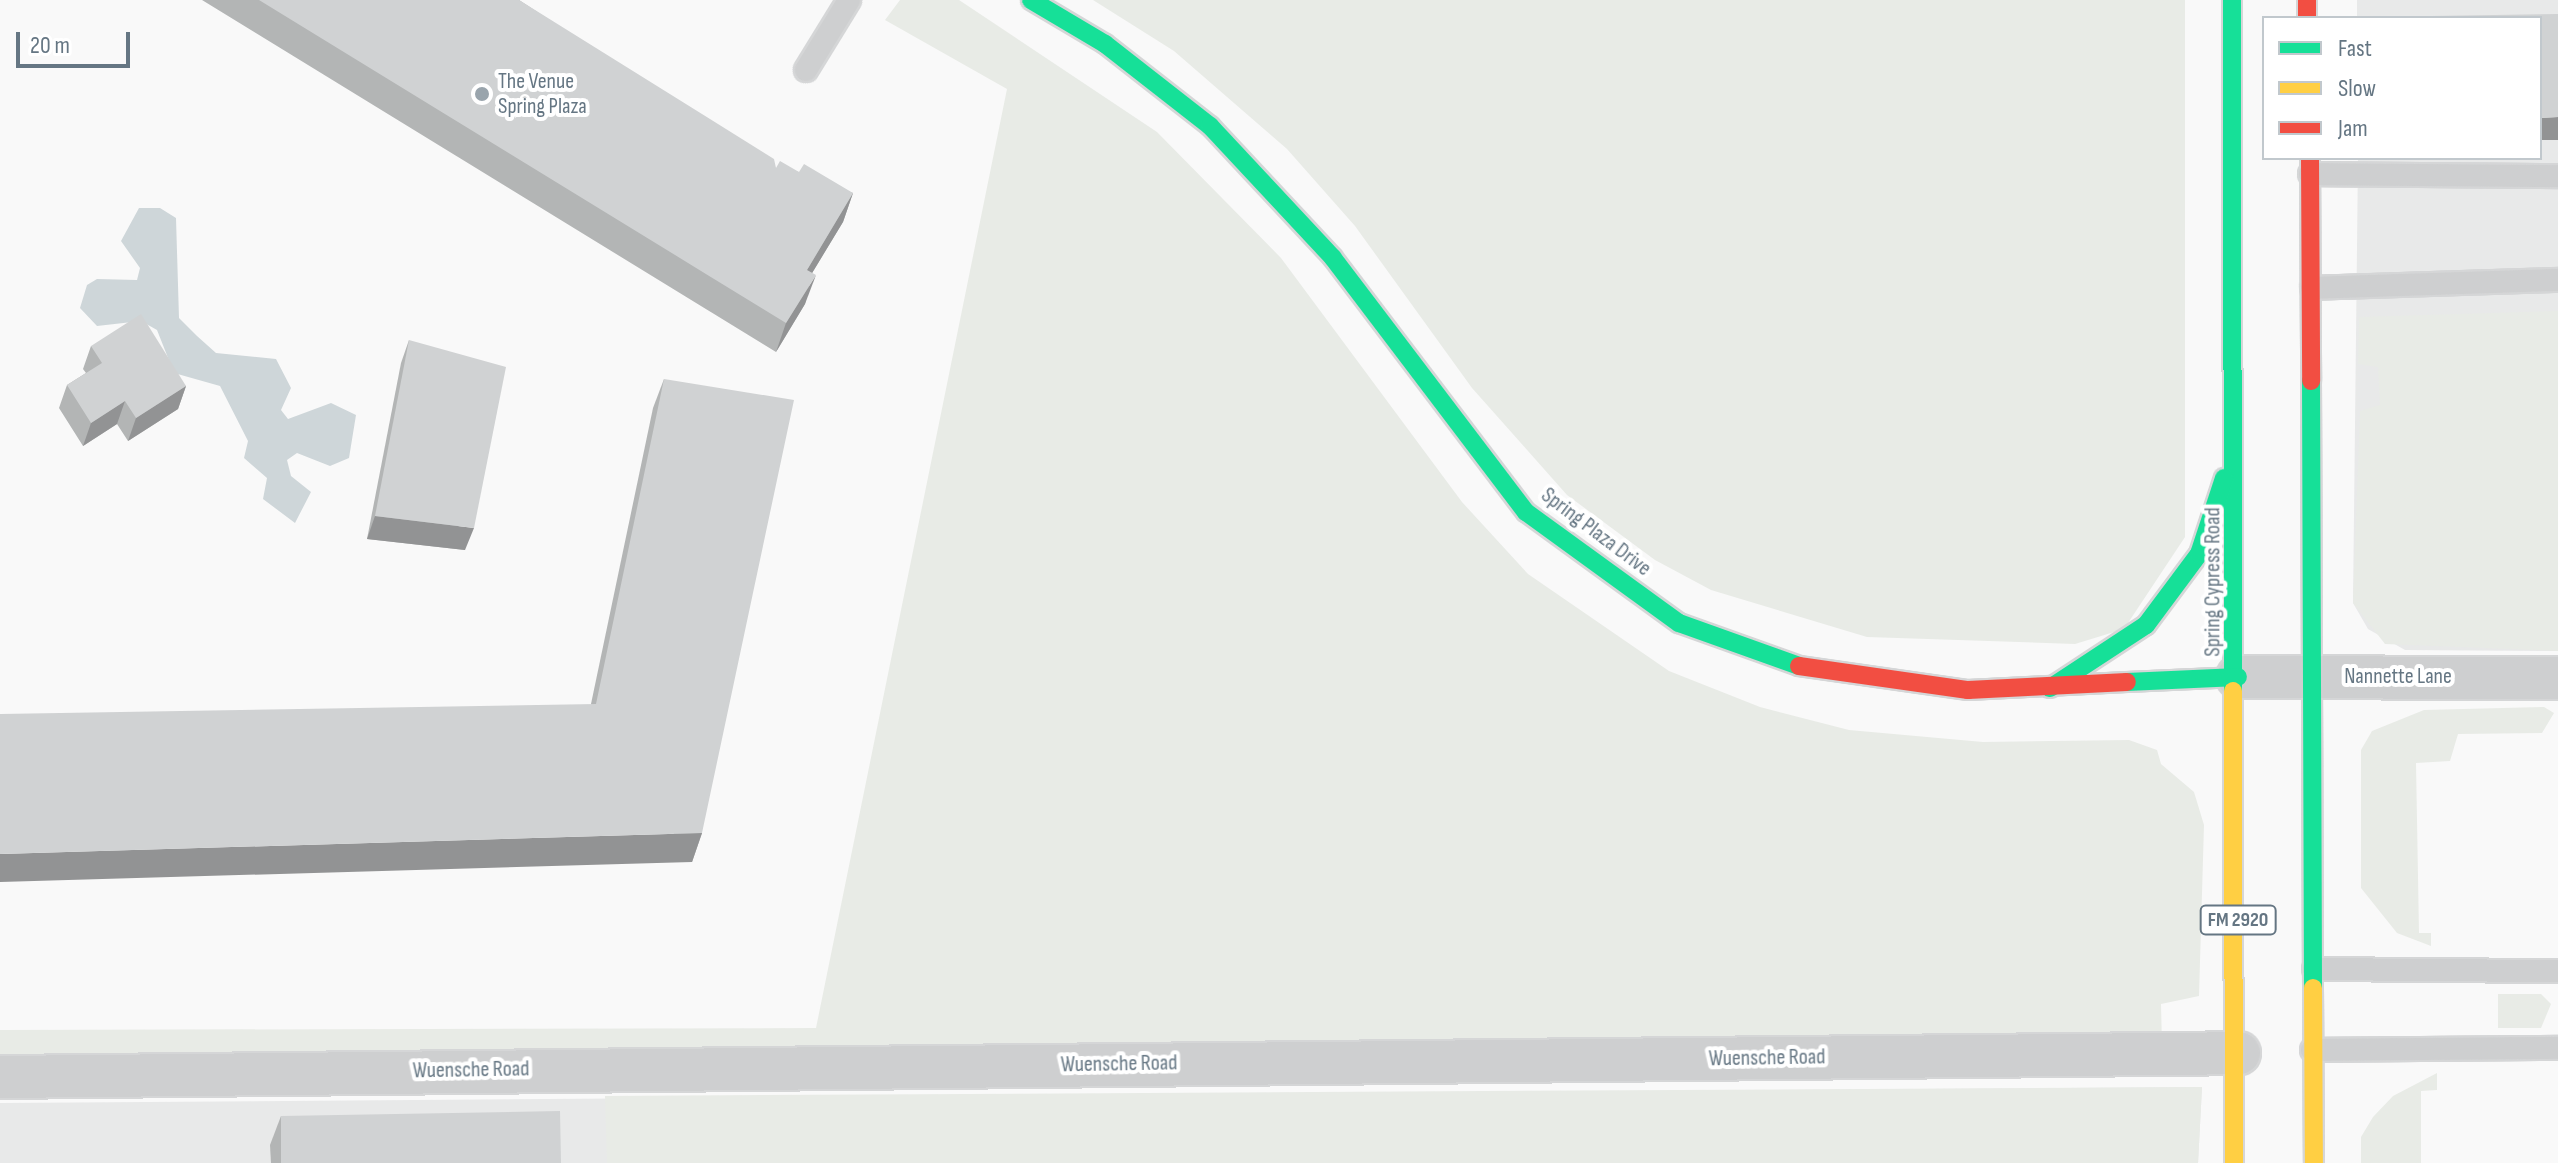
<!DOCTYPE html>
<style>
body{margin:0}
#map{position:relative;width:2558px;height:1163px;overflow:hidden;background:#f9f9f9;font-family:"Sofia Sans Condensed",sans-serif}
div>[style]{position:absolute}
.built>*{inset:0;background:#e8e9e9}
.green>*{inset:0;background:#e8ebe6}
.water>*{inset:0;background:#ced6d9}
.roads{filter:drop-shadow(2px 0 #d5d6d7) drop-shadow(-2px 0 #d5d6d7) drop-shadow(0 2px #d5d6d7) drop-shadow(0 -2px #d5d6d7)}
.lane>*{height:22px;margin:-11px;padding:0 11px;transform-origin:11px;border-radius:11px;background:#cecfd0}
.street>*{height:42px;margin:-21px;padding:0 21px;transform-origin:21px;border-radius:21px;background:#cecfd0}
.fast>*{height:18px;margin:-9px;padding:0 9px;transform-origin:9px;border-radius:9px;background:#16e098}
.slow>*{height:18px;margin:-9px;padding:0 9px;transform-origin:9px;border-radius:9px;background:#ffcf43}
.jam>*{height:18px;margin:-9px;padding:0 9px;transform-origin:9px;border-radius:9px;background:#f24e42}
.wall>*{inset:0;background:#b3b5b5}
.shaded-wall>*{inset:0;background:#929394}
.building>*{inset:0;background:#d0d2d3}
.dots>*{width:22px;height:22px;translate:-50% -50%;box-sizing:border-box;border:4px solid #fff;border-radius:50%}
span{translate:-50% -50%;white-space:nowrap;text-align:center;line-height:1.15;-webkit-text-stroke:8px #fff;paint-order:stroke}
.shield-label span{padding:2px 6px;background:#fff;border:2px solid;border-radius:6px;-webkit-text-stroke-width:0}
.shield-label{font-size:20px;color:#657683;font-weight:700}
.poi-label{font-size:22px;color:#657683}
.left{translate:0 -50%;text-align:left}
.street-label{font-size:22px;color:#657683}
.legend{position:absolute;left:2262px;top:16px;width:280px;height:144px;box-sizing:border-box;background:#fff;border:2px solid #c1c8cd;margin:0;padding:10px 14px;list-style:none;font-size:24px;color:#657683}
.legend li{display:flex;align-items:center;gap:16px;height:40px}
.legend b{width:40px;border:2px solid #c1c8cd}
.scale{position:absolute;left:16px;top:32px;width:114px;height:36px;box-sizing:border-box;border:4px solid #657683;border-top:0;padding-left:10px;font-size:24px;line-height:28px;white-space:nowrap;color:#657683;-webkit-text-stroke:6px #fff;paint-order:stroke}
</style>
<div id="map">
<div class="built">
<div style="clip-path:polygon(2357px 0,2558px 0,2558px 651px,2405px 650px,2368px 629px,2353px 603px,2358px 158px,2540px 158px,2540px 18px,2357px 18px)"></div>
<div style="clip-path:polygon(2202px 1087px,2198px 1163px,0 1163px,0 1103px)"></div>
</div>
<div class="green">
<div style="clip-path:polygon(900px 0,959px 0,1157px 132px,1281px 258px,1462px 502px,1528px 574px,1669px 671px,1760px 707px,1849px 730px,1983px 742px,2129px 740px,2157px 750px,2161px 764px,2194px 792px,2204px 825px,2199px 996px,2161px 1004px,2162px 1045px,0 1070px,0 1030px,816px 1028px,1007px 89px,885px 20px)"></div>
<div style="clip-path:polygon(1093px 0,2185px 0,2185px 537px,2124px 629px,2075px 644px,1867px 637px,1711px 590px,1655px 560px,1567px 495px,1472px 388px,1355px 226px,1287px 149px,1174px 51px)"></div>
<div style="clip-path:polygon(2558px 311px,2558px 651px,2385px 644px,2353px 603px,2360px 411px,2380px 405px,2378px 367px,2358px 364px,2359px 317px)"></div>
<div style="clip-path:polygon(2544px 707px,2554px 713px,2542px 733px,2458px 734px,2450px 761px,2416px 763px,2419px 933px,2431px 933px,2431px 946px,2397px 933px,2361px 888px,2361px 750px,2372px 731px,2424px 710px)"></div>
<div style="clip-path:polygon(2541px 994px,2551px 1004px,2541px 1028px,2498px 1028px,2498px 994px)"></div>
<div style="clip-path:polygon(2437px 1073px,2437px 1090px,2421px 1091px,2421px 1163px,2361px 1163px,2361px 1137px,2373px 1117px,2393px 1096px)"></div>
<div style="clip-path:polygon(2202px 1087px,2198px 1163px,607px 1163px,605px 1096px)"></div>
</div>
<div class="water">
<div style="clip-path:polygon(139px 208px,160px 208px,176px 218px,179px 318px,197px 336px,216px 353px,276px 359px,291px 388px,281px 410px,288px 419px,331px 403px,356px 415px,349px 458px,330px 466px,297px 453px,287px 460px,291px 476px,311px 492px,295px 523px,263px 499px,267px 478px,244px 458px,248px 441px,220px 386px,174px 373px,157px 330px,141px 321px,97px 326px,80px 308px,87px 285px,97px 279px,137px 280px,140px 268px,121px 241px)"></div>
</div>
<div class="roads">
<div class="lane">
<div style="left:806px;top:70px;width:82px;rotate:-58.4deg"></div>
<div style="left:2310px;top:174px;width:248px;rotate:0.5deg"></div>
<div style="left:2312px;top:288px;width:246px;rotate:-1.9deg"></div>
<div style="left:2314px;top:969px;width:244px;rotate:0.5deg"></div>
<div style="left:2312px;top:1050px;width:246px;rotate:-0.5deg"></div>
</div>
<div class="street">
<div style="left:2238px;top:677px;width:320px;rotate:0.2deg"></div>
<div style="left:0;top:1077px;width:2239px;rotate:-0.61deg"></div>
</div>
<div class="fast">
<div style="left:1031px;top:0;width:86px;rotate:30.7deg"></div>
<div style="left:1105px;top:44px;width:133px;rotate:38deg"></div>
<div style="left:1210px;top:126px;width:180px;rotate:47deg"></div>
<div style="left:1333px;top:258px;width:319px;rotate:52.8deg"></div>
<div style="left:1526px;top:512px;width:189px;rotate:36deg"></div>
<div style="left:1679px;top:623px;width:127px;rotate:19.7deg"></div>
<div style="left:2232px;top:0;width:691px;rotate:89.92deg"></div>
<div style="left:2311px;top:381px;width:607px;rotate:89.81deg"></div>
<div style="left:2127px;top:682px;width:111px;rotate:-2.6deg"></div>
<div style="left:2050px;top:688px;width:115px;rotate:-33.3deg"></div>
<div style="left:2146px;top:625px;width:89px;rotate:-53.3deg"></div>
<div style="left:2199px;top:554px;width:80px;rotate:-71.8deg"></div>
</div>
<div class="slow">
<div style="left:2233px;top:691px;width:472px;rotate:89.9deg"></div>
<div style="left:2313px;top:988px;width:175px;rotate:89.7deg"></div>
</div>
<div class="jam">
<div style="left:2307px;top:0;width:18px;rotate:90deg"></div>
<div style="left:2310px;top:158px;width:223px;rotate:89.7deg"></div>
<div style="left:1799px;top:666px;width:171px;rotate:8.1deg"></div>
<div style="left:1968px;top:690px;width:159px;rotate:-2.9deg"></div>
</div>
</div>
<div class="wall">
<div style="clip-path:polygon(202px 0,519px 0,776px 168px,799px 172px,853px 193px,843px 222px,812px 273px,805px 304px,776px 352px)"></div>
<div style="clip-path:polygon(409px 340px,465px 550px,367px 539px,401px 363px)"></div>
<div style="clip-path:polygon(91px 346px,186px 386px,178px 409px,128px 441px,117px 424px,83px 446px,59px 408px,67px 385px,86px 373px,83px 369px)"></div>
<div style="clip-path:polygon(664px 379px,702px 833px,692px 862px,591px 704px,653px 408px)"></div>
<div style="clip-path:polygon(281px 1116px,561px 1163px,271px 1163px,270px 1145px)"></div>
</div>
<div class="shaded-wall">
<div style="clip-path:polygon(2558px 117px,2558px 140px,2540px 140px,2540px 118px)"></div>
<div style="clip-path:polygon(853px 193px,843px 222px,797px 298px,807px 270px)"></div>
<div style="clip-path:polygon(816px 275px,805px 304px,776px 352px,786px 323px)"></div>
<div style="clip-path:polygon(186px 386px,178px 409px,128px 441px,136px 418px)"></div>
<div style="clip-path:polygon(125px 401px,117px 424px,83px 446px,91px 423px)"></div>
<div style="clip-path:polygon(375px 516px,474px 528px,465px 550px,367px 539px)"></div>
<div style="clip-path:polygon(702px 833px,692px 862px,0 882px,0 854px)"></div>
</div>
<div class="building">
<div style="clip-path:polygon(259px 0,519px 0,774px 159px,776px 168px,780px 161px,799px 172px,804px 164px,853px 193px,807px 270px,816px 275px,786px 323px)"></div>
<div style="clip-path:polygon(2558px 14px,2558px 117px,2540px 118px,2540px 18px,2431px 18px,2431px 16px)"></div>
<div style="clip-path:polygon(141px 314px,186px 386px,136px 418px,125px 401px,91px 423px,67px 385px,102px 363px,91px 346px)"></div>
<div style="clip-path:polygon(409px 340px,506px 367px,474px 528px,375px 516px)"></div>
<div style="clip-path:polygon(664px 379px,794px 400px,702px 833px,0 854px,0 714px,596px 704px)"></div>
<div style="clip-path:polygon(560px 1111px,561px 1163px,281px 1163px,281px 1116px)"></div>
</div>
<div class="dots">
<div style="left:482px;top:94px;background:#99a4ac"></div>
</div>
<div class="shield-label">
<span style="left:2238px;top:920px">FM 2920</span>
</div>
<div class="poi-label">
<span class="left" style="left:498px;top:94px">The Venue<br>Spring Plaza</span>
</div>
<div class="street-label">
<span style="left:1596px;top:532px;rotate:37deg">Spring Plaza Drive</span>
<span style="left:2213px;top:582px;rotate:-90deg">Spring Cypress Road</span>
<span style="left:2398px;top:677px">Nannette Lane</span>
<span style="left:1767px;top:1058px;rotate:-1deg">Wuensche Road</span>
<span style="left:1119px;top:1064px;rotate:-1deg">Wuensche Road</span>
<span style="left:471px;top:1070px;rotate:-1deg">Wuensche Road</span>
</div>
<ul class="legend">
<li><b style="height:10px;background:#16e098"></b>Fast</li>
<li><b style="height:10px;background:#ffcf43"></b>Slow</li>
<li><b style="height:10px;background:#f24e42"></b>Jam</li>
</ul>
<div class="scale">20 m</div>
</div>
